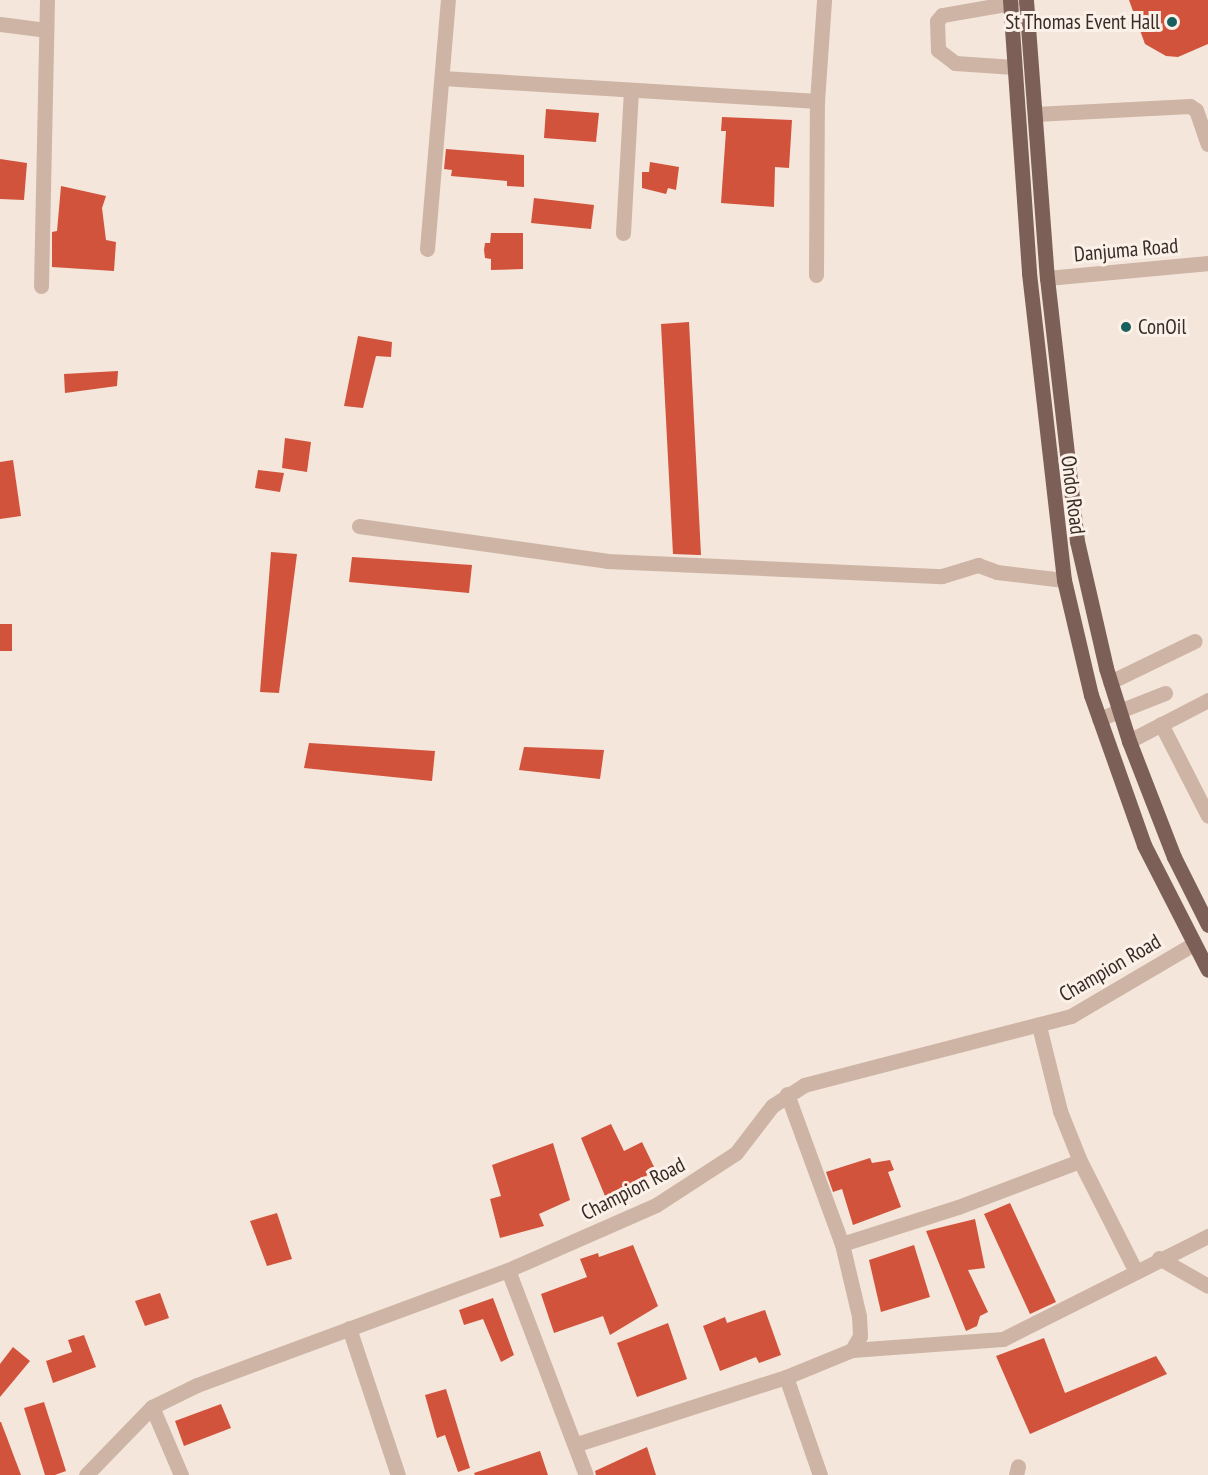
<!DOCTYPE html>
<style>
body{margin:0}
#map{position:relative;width:1208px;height:1475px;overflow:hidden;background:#f4e6db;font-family:"PT Sans Narrow",sans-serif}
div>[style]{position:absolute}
.building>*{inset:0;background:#d2533b}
.minor>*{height:15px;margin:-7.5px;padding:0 7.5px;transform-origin:7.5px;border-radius:7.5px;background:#ceb4a5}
.major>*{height:15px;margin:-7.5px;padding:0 7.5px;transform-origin:7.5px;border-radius:7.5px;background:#7c6057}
.dots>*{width:16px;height:16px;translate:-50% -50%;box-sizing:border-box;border:3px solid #fbf1e8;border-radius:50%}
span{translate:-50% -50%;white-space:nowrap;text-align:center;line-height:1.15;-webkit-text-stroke:6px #fbf1e8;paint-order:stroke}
.poi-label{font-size:21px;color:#392b27}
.right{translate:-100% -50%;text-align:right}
.left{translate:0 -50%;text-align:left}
.street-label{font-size:21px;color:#392b27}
</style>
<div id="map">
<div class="building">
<div style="clip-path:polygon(1129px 0,1208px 0,1208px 44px,1178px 57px,1166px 56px,1145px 44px)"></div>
<div style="clip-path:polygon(546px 109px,599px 113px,596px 142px,544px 138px)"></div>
<div style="clip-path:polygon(722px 117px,792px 120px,789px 168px,775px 167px,774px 207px,721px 203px,726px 131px,721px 131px)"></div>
<div style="clip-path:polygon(446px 149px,524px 155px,524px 187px,507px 186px,507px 181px,451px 176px,452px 170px,444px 169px)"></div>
<div style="clip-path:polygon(0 159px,27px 163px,24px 200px,0 199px)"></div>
<div style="clip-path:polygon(650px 162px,679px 167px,676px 190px,668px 188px,666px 194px,642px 188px,642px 172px,649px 172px)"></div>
<div style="clip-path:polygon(61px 186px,106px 196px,102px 208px,106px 240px,116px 242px,114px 271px,52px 267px,52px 232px,57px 231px)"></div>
<div style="clip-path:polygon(534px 198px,594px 205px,591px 229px,531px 223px)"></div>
<div style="clip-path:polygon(491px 233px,523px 233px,523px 269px,491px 270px,491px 259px,485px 258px,484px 250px,485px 243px,490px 243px)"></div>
<div style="clip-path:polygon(689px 322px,701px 555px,698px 555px,673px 554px,661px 324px)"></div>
<div style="clip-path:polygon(358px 336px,392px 342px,391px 357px,376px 356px,363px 408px,344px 406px)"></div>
<div style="clip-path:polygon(118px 371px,117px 386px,65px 393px,64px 374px)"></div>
<div style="clip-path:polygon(285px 438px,311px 442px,307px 472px,282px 468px)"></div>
<div style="clip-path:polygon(13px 460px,21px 516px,0 519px,0 462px)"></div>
<div style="clip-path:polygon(258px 470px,284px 473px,280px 492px,255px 488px)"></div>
<div style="clip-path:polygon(271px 552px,297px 554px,279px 693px,260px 692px)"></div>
<div style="clip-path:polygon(352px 557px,472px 565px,469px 593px,349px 582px)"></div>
<div style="clip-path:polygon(0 624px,12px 624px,12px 651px,0 651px)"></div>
<div style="clip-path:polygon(309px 743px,435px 751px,432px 781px,304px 768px)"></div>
<div style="clip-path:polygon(524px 747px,604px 750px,600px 779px,519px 770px)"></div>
<div style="clip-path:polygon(611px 1124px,624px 1151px,642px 1142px,656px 1171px,605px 1196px,581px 1138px)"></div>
<div style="clip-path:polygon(553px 1143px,570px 1200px,539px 1214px,544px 1226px,500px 1238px,490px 1199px,501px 1196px,492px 1165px)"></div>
<div style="clip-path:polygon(870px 1158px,872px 1163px,890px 1160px,894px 1170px,888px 1172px,901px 1207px,853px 1225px,842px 1189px,833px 1192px,826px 1172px)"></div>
<div style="clip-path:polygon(1010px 1203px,1056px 1302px,1030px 1314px,984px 1214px)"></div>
<div style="clip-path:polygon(277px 1213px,292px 1259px,267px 1266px,250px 1221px)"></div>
<div style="clip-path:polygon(975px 1219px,985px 1268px,968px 1270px,988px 1312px,980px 1316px,977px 1326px,966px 1331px,926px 1231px)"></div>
<div style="clip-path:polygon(633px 1245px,658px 1306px,610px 1335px,603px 1316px,554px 1333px,541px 1294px,587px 1277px,580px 1259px,598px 1253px,599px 1257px)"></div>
<div style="clip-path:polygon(914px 1245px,930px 1297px,881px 1312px,869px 1260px)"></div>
<div style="clip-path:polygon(160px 1293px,169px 1318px,145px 1326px,135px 1301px)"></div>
<div style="clip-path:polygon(493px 1298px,514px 1355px,501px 1362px,483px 1319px,464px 1325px,459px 1310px)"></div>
<div style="clip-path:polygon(765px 1310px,781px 1355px,759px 1363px,756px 1357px,720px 1371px,703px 1326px,725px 1317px,727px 1323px)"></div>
<div style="clip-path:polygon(668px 1323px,687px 1379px,637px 1397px,617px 1343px)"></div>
<div style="clip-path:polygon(84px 1335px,96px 1367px,53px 1383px,46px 1361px,72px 1352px,68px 1340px)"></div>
<div style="clip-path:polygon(1044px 1338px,1065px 1393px,1156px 1356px,1167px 1374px,1030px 1434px,996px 1356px)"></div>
<div style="clip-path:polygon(13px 1347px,30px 1361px,0 1397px,0 1364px)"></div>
<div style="clip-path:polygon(446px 1389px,470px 1468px,458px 1472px,445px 1435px,437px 1438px,425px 1395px)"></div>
<div style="clip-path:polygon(44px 1402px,66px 1471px,55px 1475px,45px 1475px,24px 1408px)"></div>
<div style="clip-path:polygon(221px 1404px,231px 1428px,184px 1446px,175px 1421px)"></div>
<div style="clip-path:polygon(0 1422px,1px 1422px,21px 1475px,0 1475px)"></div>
<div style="clip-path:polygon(647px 1447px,656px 1475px,596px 1475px,595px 1471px)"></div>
<div style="clip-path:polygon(540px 1451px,548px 1475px,475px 1475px,474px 1473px)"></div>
</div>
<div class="minor">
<div style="left:1011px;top:3px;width:70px;rotate:170.1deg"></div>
<div style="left:942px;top:15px;width:8px;rotate:130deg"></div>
<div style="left:937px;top:21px;width:29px;rotate:88deg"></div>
<div style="left:938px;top:50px;width:21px;rotate:37deg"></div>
<div style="left:955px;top:63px;width:59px;rotate:3.9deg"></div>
<div style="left:0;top:24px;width:46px;rotate:7.4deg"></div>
<div style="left:442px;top:78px;width:376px;rotate:3.5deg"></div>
<div style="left:1035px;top:114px;width:155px;rotate:-3deg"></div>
<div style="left:1190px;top:106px;width:7px;rotate:34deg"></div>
<div style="left:1196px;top:110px;width:36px;rotate:71deg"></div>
<div style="left:623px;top:233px;width:142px;rotate:-86.8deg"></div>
<div style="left:427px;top:249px;width:250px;rotate:-85.2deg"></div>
<div style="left:816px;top:275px;width:174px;rotate:-89.7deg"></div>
<div style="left:817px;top:101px;width:101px;rotate:-86deg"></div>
<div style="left:1047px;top:278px;width:162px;rotate:-5.3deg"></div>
<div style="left:41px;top:286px;width:286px;rotate:-88.8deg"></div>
<div style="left:359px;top:526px;width:250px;rotate:8deg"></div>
<div style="left:607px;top:561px;width:335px;rotate:2.6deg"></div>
<div style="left:942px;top:576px;width:38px;rotate:-17deg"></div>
<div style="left:978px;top:565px;width:20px;rotate:20deg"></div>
<div style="left:997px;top:572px;width:67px;rotate:6.8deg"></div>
<div style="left:1110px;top:682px;width:94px;rotate:-25.8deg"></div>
<div style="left:1099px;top:719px;width:71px;rotate:-21.5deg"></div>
<div style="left:1161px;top:724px;width:103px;rotate:62.9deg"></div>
<div style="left:1129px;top:741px;width:89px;rotate:-27.4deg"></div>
<div style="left:1039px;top:1026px;width:88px;rotate:76.1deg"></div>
<div style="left:1060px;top:1111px;width:54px;rotate:68.2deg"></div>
<div style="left:1080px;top:1161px;width:124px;rotate:63.2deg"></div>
<div style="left:787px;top:1094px;width:160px;rotate:69.9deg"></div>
<div style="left:842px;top:1244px;width:74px;rotate:76.7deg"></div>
<div style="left:859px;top:1316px;width:20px;rotate:87deg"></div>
<div style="left:860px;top:1336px;width:16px;rotate:120deg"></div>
<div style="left:842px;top:1244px;width:122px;rotate:-17.7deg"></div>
<div style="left:958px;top:1207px;width:130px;rotate:-20.7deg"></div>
<div style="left:1159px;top:1258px;width:56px;rotate:29.7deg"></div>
<div style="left:508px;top:1270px;width:219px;rotate:69.2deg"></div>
<div style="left:349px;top:1328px;width:155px;rotate:71.6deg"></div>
<div style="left:786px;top:1377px;width:104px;rotate:70.9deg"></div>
<div style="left:152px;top:1407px;width:74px;rotate:66.9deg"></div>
<div style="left:577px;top:1444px;width:219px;rotate:-17.8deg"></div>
<div style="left:786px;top:1377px;width:71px;rotate:-22.2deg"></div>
<div style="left:852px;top:1350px;width:151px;rotate:-4.2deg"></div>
<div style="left:1003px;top:1339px;width:229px;rotate:-26.7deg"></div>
<div style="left:86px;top:1475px;width:95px;rotate:-45.9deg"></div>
<div style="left:152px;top:1407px;width:50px;rotate:-26.1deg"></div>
<div style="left:197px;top:1385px;width:332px;rotate:-20.3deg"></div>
<div style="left:508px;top:1270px;width:162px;rotate:-23.7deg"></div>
<div style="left:656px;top:1205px;width:95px;rotate:-33deg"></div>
<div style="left:736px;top:1153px;width:59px;rotate:-52.5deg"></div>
<div style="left:772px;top:1106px;width:38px;rotate:-33deg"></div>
<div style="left:804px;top:1085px;width:276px;rotate:-14.5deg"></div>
<div style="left:1071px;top:1016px;width:142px;rotate:-30.5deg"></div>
<div style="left:1016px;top:1475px;width:9px;rotate:-77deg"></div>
</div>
<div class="major">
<div style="left:1010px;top:0;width:274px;rotate:86deg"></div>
<div style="left:1029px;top:273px;width:309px;rotate:83.5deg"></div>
<div style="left:1064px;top:580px;width:118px;rotate:76.8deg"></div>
<div style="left:1091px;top:695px;width:159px;rotate:70.5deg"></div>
<div style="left:1144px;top:845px;width:140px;rotate:62.9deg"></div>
<div style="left:1026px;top:0;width:279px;rotate:85.7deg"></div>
<div style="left:1047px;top:278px;width:265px;rotate:83.5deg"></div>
<div style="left:1077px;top:541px;width:130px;rotate:77.1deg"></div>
<div style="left:1106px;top:668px;width:77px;rotate:72.5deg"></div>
<div style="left:1129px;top:741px;width:124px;rotate:68.8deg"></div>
<div style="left:1174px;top:857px;width:76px;rotate:63.4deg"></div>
</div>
<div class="dots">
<div style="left:1172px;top:22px;background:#185f5e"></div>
<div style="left:1126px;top:327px;background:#185f5e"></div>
</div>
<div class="poi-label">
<span class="right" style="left:1160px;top:22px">St Thomas Event Hall</span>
<span class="left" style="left:1138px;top:327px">ConOil</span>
</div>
<div class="street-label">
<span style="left:1126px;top:250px;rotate:-5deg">Danjuma Road</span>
<span style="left:1073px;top:495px;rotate:83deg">Ondo Road</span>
<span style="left:1110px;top:968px;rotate:-30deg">Champion Road</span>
<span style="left:633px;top:1189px;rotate:-27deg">Champion Road</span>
</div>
</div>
